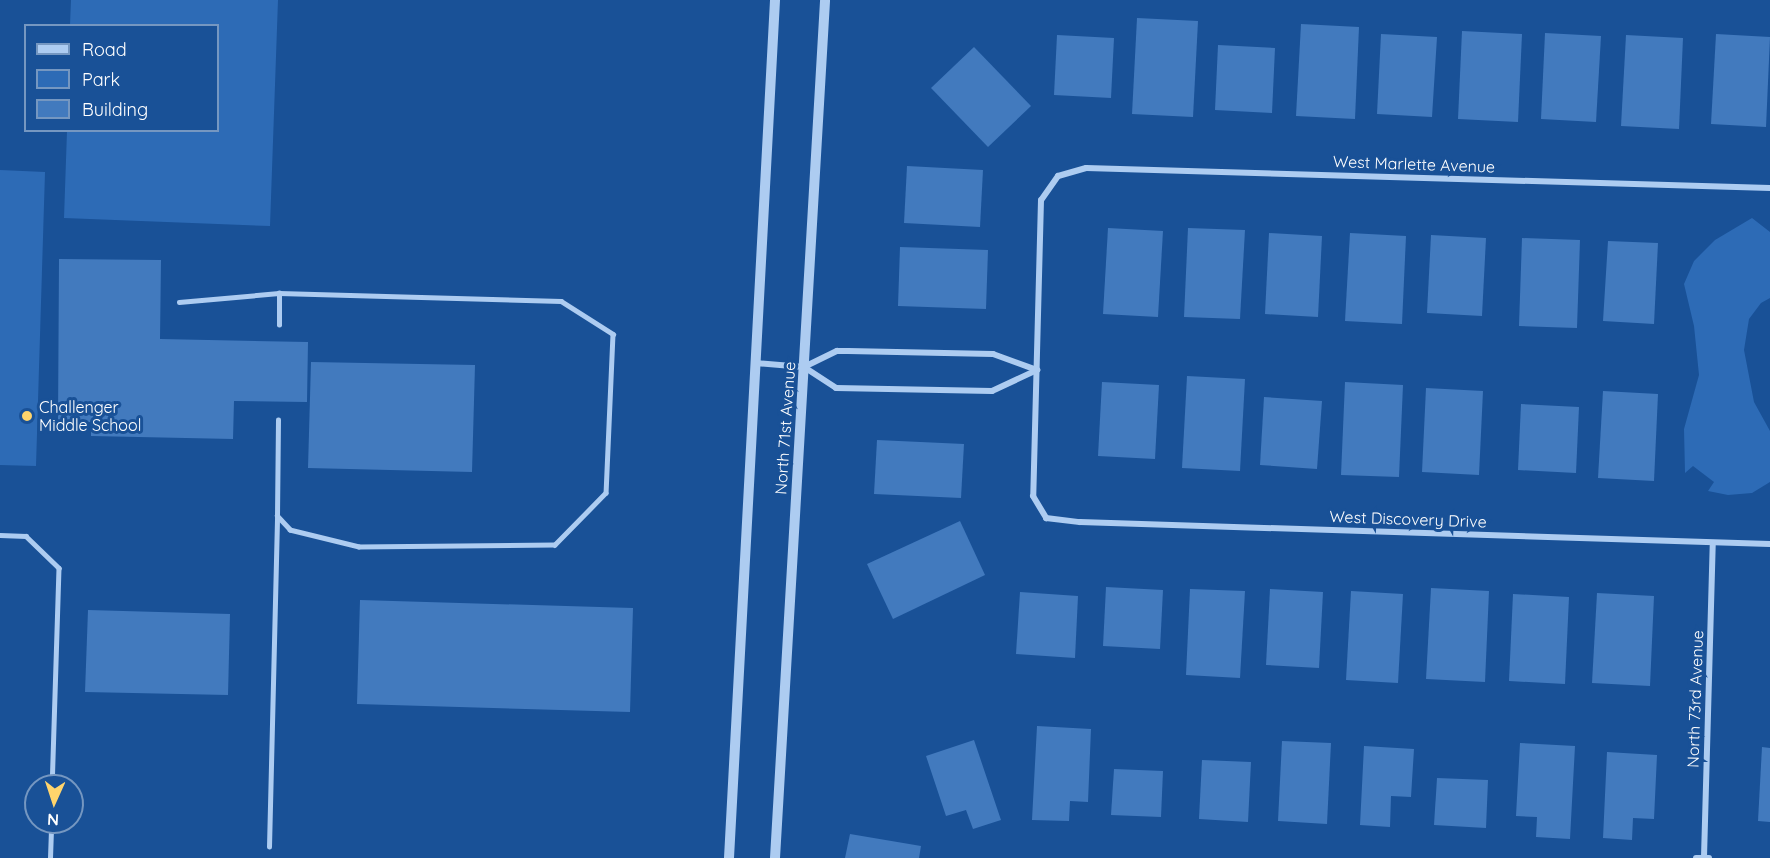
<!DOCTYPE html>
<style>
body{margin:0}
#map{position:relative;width:1770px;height:858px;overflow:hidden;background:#195197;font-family:Quicksand,sans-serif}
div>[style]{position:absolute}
.green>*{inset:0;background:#2d6bb6}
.building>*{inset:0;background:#427abe}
.service>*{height:4.5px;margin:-2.25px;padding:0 2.25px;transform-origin:2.25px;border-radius:2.25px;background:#adccf1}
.minor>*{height:6px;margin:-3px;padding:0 3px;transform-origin:3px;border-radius:3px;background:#adccf1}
.tertiary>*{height:10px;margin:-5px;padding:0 5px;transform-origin:5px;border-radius:5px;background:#adccf1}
.dots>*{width:16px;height:16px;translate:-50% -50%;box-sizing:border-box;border:3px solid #195197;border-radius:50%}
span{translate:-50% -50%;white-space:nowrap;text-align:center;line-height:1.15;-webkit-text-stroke:6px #195197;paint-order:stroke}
.street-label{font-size:16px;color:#fff}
.poi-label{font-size:16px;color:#fff}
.left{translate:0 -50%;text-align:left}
.legend{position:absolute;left:24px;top:24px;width:195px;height:108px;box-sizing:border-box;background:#195197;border:2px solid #7597c1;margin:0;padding:8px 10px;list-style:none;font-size:18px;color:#fff}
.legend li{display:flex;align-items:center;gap:12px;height:30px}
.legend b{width:30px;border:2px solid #7597c1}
.north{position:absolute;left:24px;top:774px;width:60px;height:60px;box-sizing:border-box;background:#195197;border:2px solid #7597c1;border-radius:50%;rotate:183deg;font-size:16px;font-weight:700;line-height:24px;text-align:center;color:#fff}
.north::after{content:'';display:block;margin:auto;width:21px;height:27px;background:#ffd46c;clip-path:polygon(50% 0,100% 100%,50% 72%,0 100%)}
</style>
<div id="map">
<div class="green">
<div style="clip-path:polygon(71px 0,278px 0,270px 226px,64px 218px,67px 131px,218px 130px,218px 26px,70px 25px)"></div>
<div style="clip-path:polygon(0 170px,45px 172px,36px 466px,0 465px)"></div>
<div style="clip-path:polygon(1752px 218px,1770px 232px,1770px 298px,1761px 303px,1749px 319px,1744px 350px,1754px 402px,1770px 431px,1770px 482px,1752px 493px,1728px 495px,1708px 491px,1714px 482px,1693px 466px,1685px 473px,1684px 429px,1699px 375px,1694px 326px,1684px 284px,1694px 261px,1715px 240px)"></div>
</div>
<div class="building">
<div style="clip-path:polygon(1137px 18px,1198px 21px,1193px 117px,1132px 114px)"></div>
<div style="clip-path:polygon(1301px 24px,1359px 27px,1355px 119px,1296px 116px)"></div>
<div style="clip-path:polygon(1462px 31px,1522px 34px,1518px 122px,1458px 119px)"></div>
<div style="clip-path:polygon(1545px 33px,1601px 36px,1596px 122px,1541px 119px)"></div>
<div style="clip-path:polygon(1381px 34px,1437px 37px,1432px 117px,1377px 114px)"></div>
<div style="clip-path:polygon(1716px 34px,1770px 37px,1766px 127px,1711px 124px)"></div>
<div style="clip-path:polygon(1057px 35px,1114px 38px,1111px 98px,1054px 95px)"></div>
<div style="clip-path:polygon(1626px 35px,1683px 38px,1679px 129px,1621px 126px)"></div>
<div style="clip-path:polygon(1218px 45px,1275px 48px,1272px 113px,1215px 110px)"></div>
<div style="clip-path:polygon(974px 47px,1031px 106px,988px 147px,931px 88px)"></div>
<div style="clip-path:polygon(907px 166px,983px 170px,980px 227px,904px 223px)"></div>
<div style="clip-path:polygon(1108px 228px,1163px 231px,1158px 317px,1103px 314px)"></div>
<div style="clip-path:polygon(1188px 228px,1245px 230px,1240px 319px,1184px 317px)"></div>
<div style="clip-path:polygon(1269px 233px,1322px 236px,1318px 317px,1265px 314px)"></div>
<div style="clip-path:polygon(1350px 233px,1406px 236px,1402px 324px,1345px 321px)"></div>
<div style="clip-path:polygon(1431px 235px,1486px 238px,1482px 316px,1427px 313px)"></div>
<div style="clip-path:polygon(1522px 238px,1580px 240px,1577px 328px,1519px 326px)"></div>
<div style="clip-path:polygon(1608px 241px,1658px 243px,1654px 324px,1603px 321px)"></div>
<div style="clip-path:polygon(900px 247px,988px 250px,986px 309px,898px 306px)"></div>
<div style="clip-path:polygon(59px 259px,161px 260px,160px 339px,308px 342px,307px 402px,234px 401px,233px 439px,91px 436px,91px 423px,58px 422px)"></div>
<div style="clip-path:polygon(311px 362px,475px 365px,472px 472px,308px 468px)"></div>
<div style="clip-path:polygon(1187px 376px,1245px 379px,1240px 471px,1182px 468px)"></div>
<div style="clip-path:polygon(1102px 382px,1159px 385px,1155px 459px,1098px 456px)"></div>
<div style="clip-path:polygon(1345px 382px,1403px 385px,1399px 477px,1341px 475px)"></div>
<div style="clip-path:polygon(1426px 388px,1483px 391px,1479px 475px,1422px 472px)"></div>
<div style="clip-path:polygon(1603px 391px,1658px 394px,1654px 481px,1598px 478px)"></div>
<div style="clip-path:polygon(1264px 397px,1322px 401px,1317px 469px,1260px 465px)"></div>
<div style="clip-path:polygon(1521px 404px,1579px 407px,1576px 473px,1518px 470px)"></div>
<div style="clip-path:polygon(877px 440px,964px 444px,961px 498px,874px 494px)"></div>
<div style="clip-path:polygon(960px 521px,985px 575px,893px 619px,867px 564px)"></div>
<div style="clip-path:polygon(1106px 587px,1163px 590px,1160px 649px,1103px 646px)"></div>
<div style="clip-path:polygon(1431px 588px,1489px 591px,1485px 682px,1426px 679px)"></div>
<div style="clip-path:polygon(1190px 589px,1245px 591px,1240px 678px,1186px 675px)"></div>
<div style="clip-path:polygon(1270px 589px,1323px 592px,1319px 668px,1266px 665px)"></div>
<div style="clip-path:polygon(1351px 591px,1403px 594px,1398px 683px,1346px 680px)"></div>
<div style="clip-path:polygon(1020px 592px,1078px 596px,1075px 658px,1016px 654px)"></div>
<div style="clip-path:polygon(1597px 593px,1654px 596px,1650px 686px,1592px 683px)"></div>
<div style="clip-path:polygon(1513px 594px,1569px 597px,1565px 684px,1509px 681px)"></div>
<div style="clip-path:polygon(360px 600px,633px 608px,630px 712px,357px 704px)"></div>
<div style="clip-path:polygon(88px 610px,230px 614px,228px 695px,85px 692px)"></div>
<div style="clip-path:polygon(1037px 726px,1091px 729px,1088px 802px,1070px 801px,1069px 821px,1032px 820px)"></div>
<div style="clip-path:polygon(974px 740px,1001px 820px,973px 829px,966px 810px,946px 816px,926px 756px)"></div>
<div style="clip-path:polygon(1282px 741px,1331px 743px,1327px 824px,1278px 821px)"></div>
<div style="clip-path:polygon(1520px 743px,1575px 746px,1570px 839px,1536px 837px,1537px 817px,1516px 816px)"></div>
<div style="clip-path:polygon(1364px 746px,1414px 749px,1411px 797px,1391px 796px,1390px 827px,1360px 825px)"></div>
<div style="clip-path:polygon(1762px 747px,1770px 748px,1770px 822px,1758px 821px)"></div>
<div style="clip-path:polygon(1607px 752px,1657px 755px,1654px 819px,1633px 818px,1632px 840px,1603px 838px)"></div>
<div style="clip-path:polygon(1202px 760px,1251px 762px,1248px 822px,1199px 819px)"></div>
<div style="clip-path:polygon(1114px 769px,1163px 771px,1161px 817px,1111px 815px)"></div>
<div style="clip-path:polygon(1437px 778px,1488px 780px,1486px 828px,1434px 825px)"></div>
<div style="clip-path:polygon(850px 834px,921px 846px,919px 858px,845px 858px)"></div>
</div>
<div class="service">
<div style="left:179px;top:302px;width:100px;rotate:-5.1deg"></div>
<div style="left:279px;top:293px;width:282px;rotate:1.6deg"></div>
<div style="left:561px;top:301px;width:62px;rotate:32.4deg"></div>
<div style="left:613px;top:334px;width:159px;rotate:92.5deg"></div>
<div style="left:606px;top:493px;width:73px;rotate:134.4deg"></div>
<div style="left:555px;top:545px;width:196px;rotate:179.4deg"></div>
<div style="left:359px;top:547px;width:71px;rotate:-166.2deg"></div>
<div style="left:290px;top:530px;width:19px;rotate:-133deg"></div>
<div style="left:277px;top:516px;width:96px;rotate:-89.4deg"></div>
<div style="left:279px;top:325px;width:32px;rotate:-90deg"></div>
<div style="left:0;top:535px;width:26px;rotate:2deg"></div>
<div style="left:26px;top:536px;width:46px;rotate:44.1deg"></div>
<div style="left:59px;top:568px;width:218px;rotate:91.8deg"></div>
<div style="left:269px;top:847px;width:331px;rotate:-88.6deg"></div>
<div style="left:50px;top:858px;width:36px;rotate:-88deg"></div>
</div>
<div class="minor">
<div style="left:1770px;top:188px;width:684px;rotate:-178.33deg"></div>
<div style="left:1086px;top:168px;width:29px;rotate:164deg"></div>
<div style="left:1058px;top:176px;width:29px;rotate:125deg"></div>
<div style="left:1041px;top:200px;width:296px;rotate:91.5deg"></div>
<div style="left:1033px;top:496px;width:26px;rotate:59deg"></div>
<div style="left:1046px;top:518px;width:34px;rotate:7deg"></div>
<div style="left:1080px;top:522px;width:690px;rotate:1.83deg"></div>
<div style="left:755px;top:363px;width:49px;rotate:4.7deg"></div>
<div style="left:804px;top:367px;width:38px;rotate:33deg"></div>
<div style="left:836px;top:388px;width:156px;rotate:1.1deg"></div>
<div style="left:992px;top:391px;width:50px;rotate:-25deg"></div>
<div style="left:804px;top:367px;width:37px;rotate:-26deg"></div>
<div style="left:837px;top:351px;width:11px"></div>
<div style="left:848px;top:351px;width:145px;rotate:1.2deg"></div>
<div style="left:993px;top:354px;width:47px;rotate:20deg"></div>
<div style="left:1704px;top:857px;width:314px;rotate:-88.4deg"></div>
<div style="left:1696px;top:858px;width:13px"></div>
</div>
<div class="tertiary">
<div style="left:729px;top:858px;width:859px;rotate:-86.93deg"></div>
<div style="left:775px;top:858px;width:859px;rotate:-86.66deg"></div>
</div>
<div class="dots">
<div style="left:27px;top:416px;background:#ffd46c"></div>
</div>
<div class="street-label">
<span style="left:1414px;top:164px;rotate:2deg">West Marlette Avenue</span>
<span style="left:785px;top:428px;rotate:-86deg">North 71st Avenue</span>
<span style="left:1408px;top:519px;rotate:2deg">West Discovery Drive</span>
<span style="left:1695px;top:699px;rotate:-88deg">North 73rd Avenue</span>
</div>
<div class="poi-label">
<span class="left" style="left:39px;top:416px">Challenger<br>Middle School</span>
</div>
<ul class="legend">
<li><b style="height:8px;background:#adccf1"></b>Road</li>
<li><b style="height:16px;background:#2d6bb6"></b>Park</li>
<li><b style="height:16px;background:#427abe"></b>Building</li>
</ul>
<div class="north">N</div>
</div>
